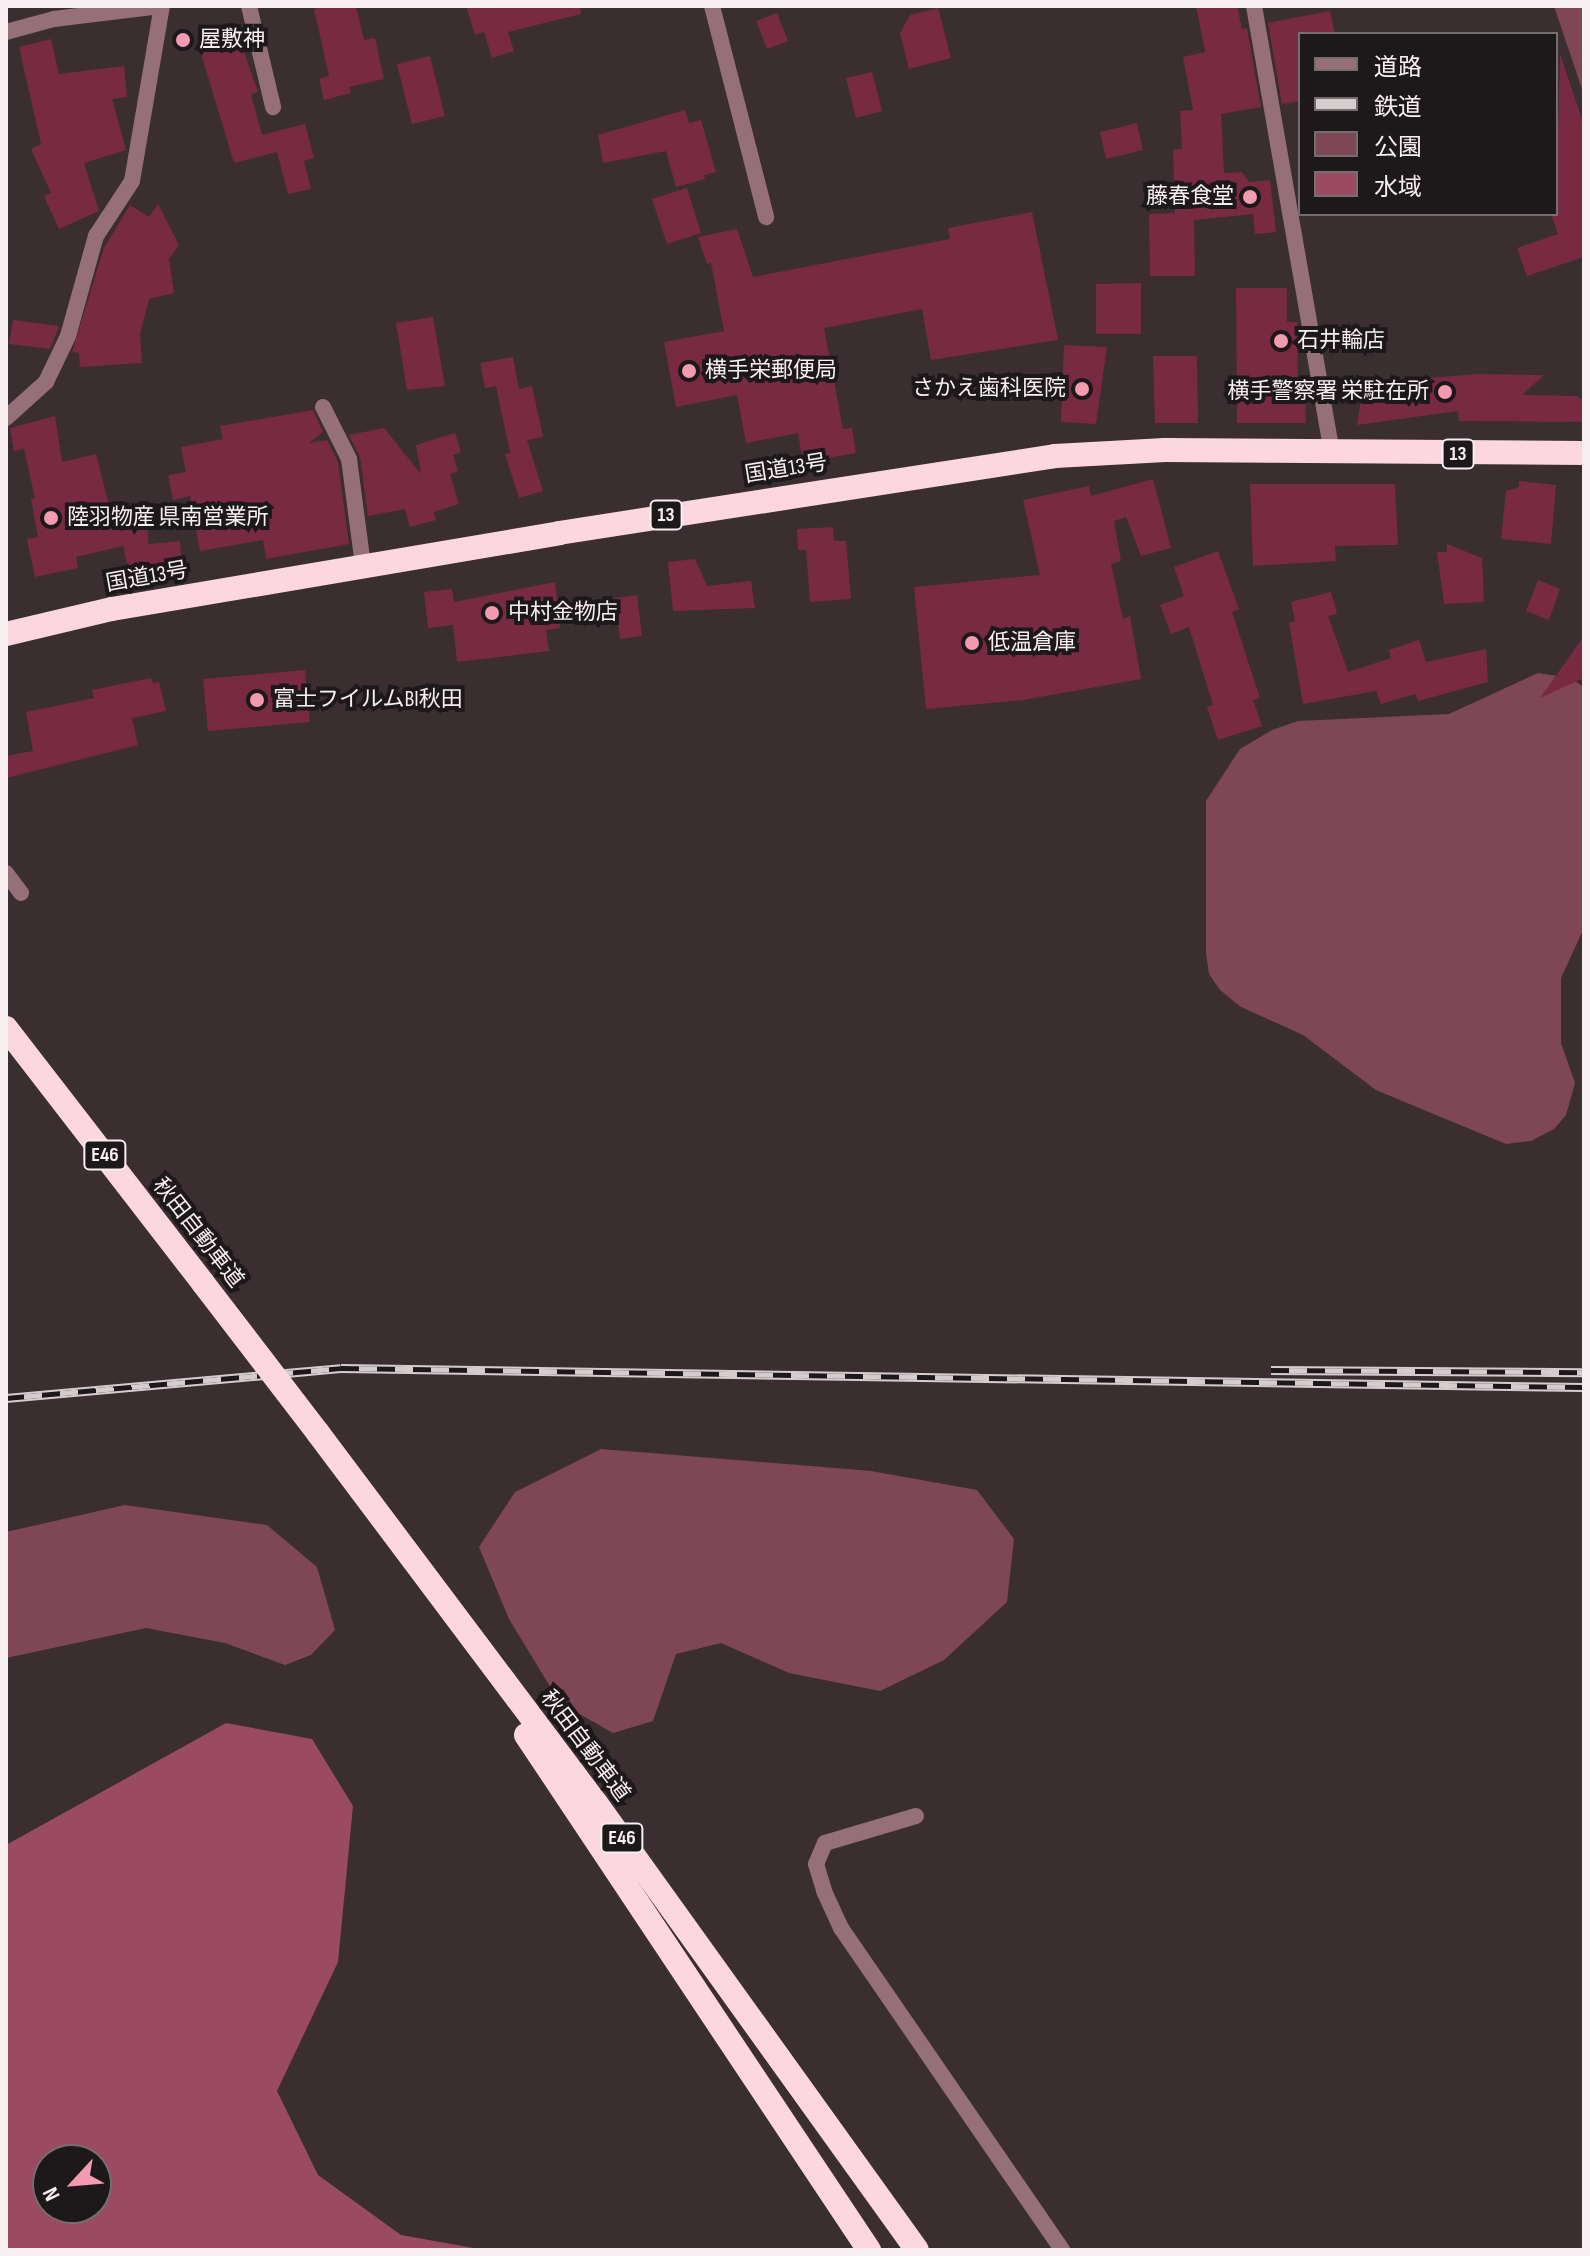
<!DOCTYPE html>
<meta charset="utf-8">
<style>
body{margin:0}
#map{position:relative;width:1590px;height:2256px;overflow:hidden;background:#3a2e31;font-family:"Sofia Sans Condensed","Noto Sans JP",sans-serif}
div>[style]{position:absolute}
.green>*{inset:0;background:#7f4756}
.water>*{inset:0;background:#9a4a61}
.building>*{inset:0;background:#782a43}
.street>*{height:16px;margin:-8px;padding:0 8px;transform-origin:8px;border-radius:8px;background:#967078}
.highway>*{height:24px;margin:-12px;padding:0 12px;transform-origin:12px;border-radius:12px;background:#fdd7df}
.rail>*{height:9px;margin-top:-4.5px;transform-origin:0;background:repeating-linear-gradient(90deg,#1d1819 0 18px,#d5ccce 0 36px);box-sizing:border-box;border-block:2px solid #d5ccce}
.highway-bridge>*{height:24px;margin:-12px;padding:0 12px;transform-origin:12px;border-radius:12px;background:#fdd7df}
.dots>*{width:22px;height:22px;translate:-50% -50%;box-sizing:border-box;border:4px solid #1d1819;border-radius:50%}
span{translate:-50% -50%;white-space:nowrap;text-align:center;line-height:1.15;-webkit-text-stroke:8px #1d1819;paint-order:stroke}
.shield-label span{padding:2px 6px;background:#1d1819;border:2px solid;border-radius:6px;-webkit-text-stroke-width:0}
.shield-label{font-size:20px;color:#f7eff1;font-weight:700}
.poi-label{font-size:22px;color:#f7eff1}
.left{translate:0 -50%;text-align:left}
.right{translate:-100% -50%;text-align:right}
.street-label{font-size:22px;color:#f7eff1}
.frame{position:absolute;inset:0;border:8px solid #f7eff1;pointer-events:none}
.legend{position:absolute;left:1298px;top:32px;width:260px;height:184px;box-sizing:border-box;background:#1d1819;border:2px solid #746e6f;margin:0;padding:10px 14px;list-style:none;font-size:24px;color:#f7eff1}
.legend li{display:flex;align-items:center;gap:16px;height:40px}
.legend b{width:40px;border:2px solid #746e6f}
.north{position:absolute;left:32px;top:2144px;width:80px;height:80px;box-sizing:border-box;background:#1d1819;border:2px solid #746e6f;border-radius:50%;rotate:244deg;font-size:22px;font-weight:700;line-height:32px;text-align:center;color:#f7eff1}
.north::after{content:'';display:block;margin:auto;width:28px;height:36px;background:#f29ab0;clip-path:polygon(50% 0,100% 100%,50% 72%,0 100%)}
</style>
<div id="map">
<div class="green">
<div style="clip-path:polygon(1554px 6px,1584px 6px,1584px 95px)"></div>
<div style="clip-path:polygon(1538px 673px,1570px 678px,1584px 687px,1584px 928px,1561px 978px,1561px 1043px,1575px 1083px,1566px 1115px,1554px 1129px,1531px 1141px,1506px 1144px,1376px 1090px,1303px 1035px,1241px 1007px,1220px 990px,1209px 974px,1206px 953px,1206px 801px,1240px 749px,1272px 730px,1298px 721px,1449px 714px)"></div>
<div style="clip-path:polygon(601px 1449px,871px 1471px,977px 1490px,1014px 1539px,1007px 1602px,944px 1660px,880px 1691px,789px 1673px,721px 1643px,676px 1654px,653px 1721px,613px 1733px,560px 1703px,509px 1619px,479px 1547px,515px 1492px)"></div>
<div style="clip-path:polygon(125px 1505px,267px 1525px,317px 1567px,335px 1630px,311px 1655px,285px 1665px,225px 1643px,146px 1628px,6px 1658px,6px 1532px)"></div>
</div>
<div class="water">
<div style="clip-path:polygon(evenodd,226px 1723px,312px 1739px,353px 1806px,338px 1962px,277px 2091px,318px 2175px,401px 2235px,485px 2250px,6px 2250px,6px 1845px,226px 1723px,48px 2160px,96px 2160px,96px 2208px,48px 2208px,48px 2160px)"></div>
</div>
<div class="building">
<div style="clip-path:polygon(327px 6px,356px 6px,364px 40px,375px 38px,384px 79px,349px 87px,351px 93px,324px 100px,319px 79px,329px 76px,314px 9px)"></div>
<div style="clip-path:polygon(466px 6px,580px 6px,581px 14px,508px 32px,514px 51px,492px 58px,484px 32px,475px 35px)"></div>
<div style="clip-path:polygon(1196px 6px,1237px 6px,1242px 29px,1247px 28px,1261px 107px,1221px 114px,1224px 173px,1242px 172px,1249px 182px,1270px 180px,1276px 232px,1255px 234px,1253px 214px,1194px 220px,1195px 276px,1150px 276px,1149px 214px,1175px 213px,1173px 150px,1182px 149px,1180px 111px,1193px 110px,1183px 57px,1205px 52px)"></div>
<div style="clip-path:polygon(938px 8px,951px 58px,909px 69px,900px 33px,910px 15px)"></div>
<div style="clip-path:polygon(1330px 11px,1335px 34px,1300px 34px,1300px 101px,1282px 104px,1268px 23px)"></div>
<div style="clip-path:polygon(777px 13px,788px 41px,767px 49px,756px 21px)"></div>
<div style="clip-path:polygon(51px 39px,59px 74px,124px 66px,127px 97px,112px 99px,126px 150px,84px 163px,99px 211px,59px 229px,44px 196px,51px 193px,31px 149px,41px 144px,19px 47px)"></div>
<div style="clip-path:polygon(240px 40px,258px 92px,251px 94px,262px 135px,305px 124px,314px 158px,304px 161px,311px 189px,288px 194px,277px 152px,234px 163px,200px 50px)"></div>
<div style="clip-path:polygon(1560px 54px,1584px 125px,1584px 257px,1527px 276px,1517px 248px,1558px 234px,1551px 214px,1556px 214px)"></div>
<div style="clip-path:polygon(430px 56px,445px 116px,412px 124px,397px 64px)"></div>
<div style="clip-path:polygon(872px 72px,882px 111px,856px 118px,846px 78px)"></div>
<div style="clip-path:polygon(685px 110px,689px 123px,701px 120px,716px 172px,704px 175px,705px 179px,676px 187px,666px 151px,603px 163px,598px 135px)"></div>
<div style="clip-path:polygon(1137px 123px,1143px 150px,1106px 159px,1100px 132px)"></div>
<div style="clip-path:polygon(687px 188px,701px 233px,667px 244px,652px 199px)"></div>
<div style="clip-path:polygon(158px 204px,179px 245px,169px 259px,174px 293px,149px 299px,140px 334px,142px 363px,80px 367px,79px 353px,72px 352px,104px 248px,130px 205px,149px 217px)"></div>
<div style="clip-path:polygon(1032px 212px,1058px 340px,931px 360px,922px 309px,824px 328px,843px 429px,852px 428px,856px 453px,803px 462px,798px 433px,746px 443px,737px 395px,676px 407px,664px 342px,724px 331px,711px 263px,707px 264px,698px 237px,737px 229px,753px 277px,950px 239px,948px 228px)"></div>
<div style="clip-path:polygon(1141px 283px,1141px 334px,1096px 334px,1096px 284px)"></div>
<div style="clip-path:polygon(1236px 288px,1287px 288px,1287px 322px,1297px 322px,1298px 388px,1305px 387px,1306px 423px,1237px 423px)"></div>
<div style="clip-path:polygon(433px 317px,445px 386px,407px 390px,396px 323px)"></div>
<div style="clip-path:polygon(13px 320px,59px 326px,50px 349px,9px 344px)"></div>
<div style="clip-path:polygon(1064px 345px,1107px 347px,1096px 424px,1061px 422px)"></div>
<div style="clip-path:polygon(1153px 356px,1197px 356px,1198px 423px,1155px 423px)"></div>
<div style="clip-path:polygon(513px 357px,519px 389px,532px 386px,543px 437px,527px 440px,543px 491px,519px 498px,505px 454px,510px 453px,496px 386px,485px 388px,480px 363px)"></div>
<div style="clip-path:polygon(1477px 374px,1544px 375px,1522px 395px,1576px 396px,1584px 400px,1584px 422px,1459px 421px,1458px 411px,1357px 425px,1362px 393px,1407px 394px,1406px 380px)"></div>
<div style="clip-path:polygon(313px 410px,323px 432px,309px 443px,327px 440px,338px 462px,349px 544px,266px 559px,263px 540px,200px 551px,190px 496px,173px 500px,168px 475px,186px 472px,181px 447px,223px 439px,220px 426px)"></div>
<div style="clip-path:polygon(55px 416px,62px 462px,96px 454px,114px 525px,148px 516px,148px 544px,180px 541px,182px 569px,130px 575px,123px 546px,76px 557px,78px 568px,35px 577px,27px 539px,38px 537px,31px 499px,35px 498px,24px 449px,14px 451px,10px 428px)"></div>
<div style="clip-path:polygon(384px 428px,421px 474px,416px 445px,455px 433px,461px 452px,453px 455px,458px 471px,450px 474px,459px 504px,434px 512px,436px 520px,410px 527px,405px 509px,368px 516px,360px 457px,349px 435px)"></div>
<div style="clip-path:polygon(1153px 479px,1171px 548px,1141px 556px,1126px 517px,1114px 521px,1121px 561px,1111px 564px,1123px 619px,1130px 616px,1141px 679px,1023px 700px,926px 709px,914px 587px,1040px 575px,1023px 500px,1089px 486px,1091px 496px)"></div>
<div style="clip-path:polygon(1519px 481px,1556px 485px,1551px 544px,1501px 539px,1506px 491px,1519px 487px)"></div>
<div style="clip-path:polygon(1250px 484px,1395px 484px,1398px 545px,1335px 546px,1336px 561px,1253px 566px)"></div>
<div style="clip-path:polygon(833px 527px,834px 541px,846px 541px,851px 599px,810px 602px,806px 550px,798px 550px,797px 529px)"></div>
<div style="clip-path:polygon(1447px 544px,1482px 558px,1484px 602px,1444px 604px,1437px 552px,1447px 552px)"></div>
<div style="clip-path:polygon(1218px 551px,1239px 609px,1232px 612px,1260px 698px,1253px 700px,1262px 726px,1218px 740px,1207px 707px,1213px 705px,1189px 627px,1171px 634px,1160px 605px,1184px 596px,1174px 567px)"></div>
<div style="clip-path:polygon(695px 559px,707px 586px,751px 581px,755px 608px,673px 611px,668px 562px)"></div>
<div style="clip-path:polygon(1538px 580px,1560px 589px,1549px 620px,1526px 611px)"></div>
<div style="clip-path:polygon(555px 582px,560px 628px,546px 630px,549px 651px,457px 662px,453px 625px,428px 628px,424px 592px,452px 589px,454px 602px)"></div>
<div style="clip-path:polygon(1331px 592px,1337px 614px,1328px 616px,1348px 672px,1391px 658px,1389px 650px,1419px 640px,1426px 662px,1486px 649px,1488px 682px,1418px 701px,1415px 694px,1381px 704px,1376px 691px,1303px 704px,1289px 623px,1295px 621px,1291px 602px)"></div>
<div style="clip-path:polygon(637px 595px,642px 636px,620px 639px,615px 598px)"></div>
<div style="clip-path:polygon(1584px 636px,1584px 678px,1540px 698px)"></div>
<div style="clip-path:polygon(305px 670px,310px 722px,208px 731px,203px 679px)"></div>
<div style="clip-path:polygon(151px 678px,153px 683px,159px 682px,166px 711px,132px 718px,138px 745px,6px 778px,6px 756px,33px 751px,26px 712px,94px 698px,92px 690px)"></div>
</div>
<div class="street">
<div style="left:249px;top:6px;width:104px;rotate:76.6deg"></div>
<div style="left:712px;top:6px;width:218px;rotate:75.6deg"></div>
<div style="left:1254px;top:6px;width:453px;rotate:80.1deg"></div>
<div style="left:6px;top:32px;width:50px;rotate:-15.2deg"></div>
<div style="left:54px;top:19px;width:107px;rotate:-7deg"></div>
<div style="left:323px;top:407px;width:58px;rotate:63.4deg"></div>
<div style="left:349px;top:459px;width:108px;rotate:82.5deg"></div>
<div style="left:6px;top:418px;width:54px;rotate:-42deg"></div>
<div style="left:46px;top:382px;width:51px;rotate:-64.4deg"></div>
<div style="left:68px;top:336px;width:104px;rotate:-74.4deg"></div>
<div style="left:96px;top:236px;width:66px;rotate:-56.8deg"></div>
<div style="left:132px;top:181px;width:178px;rotate:-80.3deg"></div>
<div style="left:6px;top:873px;width:25px;rotate:53deg"></div>
<div style="left:916px;top:1816px;width:95px;rotate:163.5deg"></div>
<div style="left:825px;top:1843px;width:23px;rotate:113deg"></div>
<div style="left:816px;top:1864px;width:28px;rotate:73deg"></div>
<div style="left:824px;top:1891px;width:41px;rotate:65.3deg"></div>
<div style="left:841px;top:1928px;width:391px;rotate:55.5deg"></div>
</div>
<div class="highway">
<div style="left:6px;top:634px;width:109px;rotate:-13.3deg"></div>
<div style="left:112px;top:609px;width:453px;rotate:-9.6deg"></div>
<div style="left:559px;top:533px;width:502px;rotate:-8.82deg"></div>
<div style="left:1055px;top:456px;width:110px;rotate:-3.1deg"></div>
<div style="left:1165px;top:450px;width:419px;rotate:0.4deg"></div>
<div style="left:6px;top:1028px;width:322px;rotate:52.3deg"></div>
<div style="left:318px;top:1433px;width:463px;rotate:53.1deg"></div>
<div style="left:596px;top:1803px;width:550px;rotate:54.32deg"></div>
<div style="left:526px;top:1735px;width:619px;rotate:56.34deg"></div>
</div>
<div class="rail">
<div style="left:1271px;top:1370px;width:313px;rotate:0.4deg"></div>
<div style="left:6px;top:1398px;width:336px;rotate:-5.1deg"></div>
<div style="left:341px;top:1368px;width:1243px;rotate:0.88deg"></div>
</div>
<div class="highway-bridge">
<div style="left:203px;top:1283px;width:189px;rotate:52.5deg"></div>
</div>
<div class="dots">
<div style="left:183px;top:40px;background:#f29ab0"></div>
<div style="left:1250px;top:197px;background:#f29ab0"></div>
<div style="left:1281px;top:341px;background:#f29ab0"></div>
<div style="left:689px;top:371px;background:#f29ab0"></div>
<div style="left:1082px;top:389px;background:#f29ab0"></div>
<div style="left:1445px;top:392px;background:#f29ab0"></div>
<div style="left:51px;top:518px;background:#f29ab0"></div>
<div style="left:492px;top:613px;background:#f29ab0"></div>
<div style="left:972px;top:643px;background:#f29ab0"></div>
<div style="left:257px;top:700px;background:#f29ab0"></div>
</div>
<div class="shield-label">
<span style="left:1458px;top:454px">13</span>
<span style="left:666px;top:515px">13</span>
<span style="left:105px;top:1155px">E46</span>
<span style="left:622px;top:1838px">E46</span>
</div>
<div class="poi-label">
<span class="left" style="left:199px;top:40px">屋敷神</span>
<span class="right" style="left:1234px;top:197px">藤春食堂</span>
<span class="left" style="left:1297px;top:341px">石井輪店</span>
<span class="left" style="left:705px;top:371px">横手栄郵便局</span>
<span class="right" style="left:1066px;top:389px">さかえ歯科医院</span>
<span class="right" style="left:1429px;top:392px">横手警察署 栄駐在所</span>
<span class="left" style="left:67px;top:518px">陸羽物産 県南営業所</span>
<span class="left" style="left:508px;top:613px">中村金物店</span>
<span class="left" style="left:988px;top:643px">低温倉庫</span>
<span class="left" style="left:273px;top:700px">富士フイルムBI秋田</span>
</div>
<div class="street-label">
<span style="left:786px;top:469px;rotate:-9deg">国道13号</span>
<span style="left:147px;top:577px;rotate:-10deg">国道13号</span>
<span style="left:198px;top:1233px;rotate:52deg">秋田自動車道</span>
<span style="left:585px;top:1746px;rotate:53deg">秋田自動車道</span>
</div>
<div class="frame"></div>
<ul class="legend">
<li><b style="height:10px;background:#967078"></b>道路</li>
<li><b style="height:10px;background:#d5ccce"></b>鉄道</li>
<li><b style="height:22px;background:#7f4756"></b>公園</li>
<li><b style="height:22px;background:#9a4a61"></b>水域</li>
</ul>
<div class="north">N</div>
</div>
